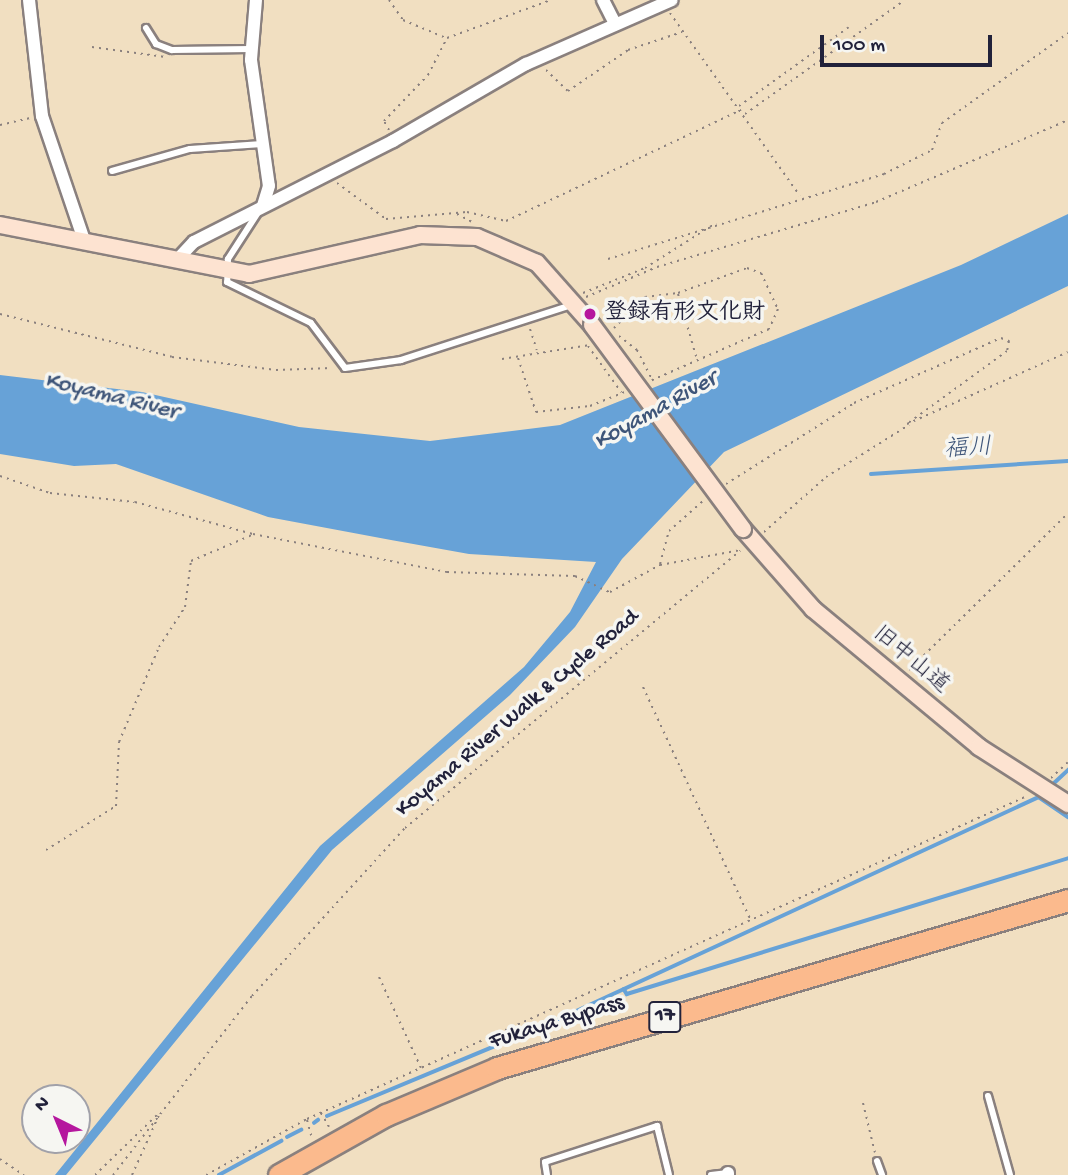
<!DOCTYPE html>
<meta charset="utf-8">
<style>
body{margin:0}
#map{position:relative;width:1068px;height:1175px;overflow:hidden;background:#f1dfc1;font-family:"Gochi Hand","Klee One",sans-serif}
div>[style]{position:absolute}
.water>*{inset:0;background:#67a2d7}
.stream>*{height:3.5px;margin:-1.75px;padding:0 1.75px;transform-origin:1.75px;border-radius:1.75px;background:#67a2d7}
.path>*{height:2px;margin-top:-1px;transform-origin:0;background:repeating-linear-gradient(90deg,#8a807e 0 2px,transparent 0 7px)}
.roads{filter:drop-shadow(2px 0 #8a807e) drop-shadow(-2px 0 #8a807e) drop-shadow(0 2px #8a807e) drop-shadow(0 -2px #8a807e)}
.lane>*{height:6px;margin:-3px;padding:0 3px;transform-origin:3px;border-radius:3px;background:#fff}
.street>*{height:12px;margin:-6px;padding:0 6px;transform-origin:6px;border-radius:6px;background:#fff}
.secondary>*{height:16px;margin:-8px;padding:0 8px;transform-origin:8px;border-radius:8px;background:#fde3d1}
.highway>*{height:21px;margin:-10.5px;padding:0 10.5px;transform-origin:10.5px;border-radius:10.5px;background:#fbba8d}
.bridges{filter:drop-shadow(2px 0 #8a807e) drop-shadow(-2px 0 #8a807e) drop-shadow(0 2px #8a807e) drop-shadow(0 -2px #8a807e)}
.secondary-bridge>*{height:16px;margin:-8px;padding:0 8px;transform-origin:8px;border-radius:8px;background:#fde3d1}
.dots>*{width:19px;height:19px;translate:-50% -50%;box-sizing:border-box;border:4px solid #f6f6f2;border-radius:50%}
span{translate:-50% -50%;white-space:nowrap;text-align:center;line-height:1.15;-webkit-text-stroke:7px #f6f6f2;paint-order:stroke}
.shield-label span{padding:2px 5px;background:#f6f6f2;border:2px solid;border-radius:5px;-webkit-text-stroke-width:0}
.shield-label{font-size:21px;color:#22223b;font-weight:700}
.poi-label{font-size:23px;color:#22223b;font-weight:700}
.left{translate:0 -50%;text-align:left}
.street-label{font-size:23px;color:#22223b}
.water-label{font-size:24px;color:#3e5579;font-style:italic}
.north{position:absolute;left:21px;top:1084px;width:70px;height:70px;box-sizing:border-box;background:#f6f6f2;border:2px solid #a1a1a9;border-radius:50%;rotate:317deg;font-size:19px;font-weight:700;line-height:28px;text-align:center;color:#22223b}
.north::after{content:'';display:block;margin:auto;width:24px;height:32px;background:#b5179e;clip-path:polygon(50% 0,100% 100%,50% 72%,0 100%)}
.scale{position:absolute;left:820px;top:35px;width:172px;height:32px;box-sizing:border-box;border:4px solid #22223b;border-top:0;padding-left:9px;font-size:21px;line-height:24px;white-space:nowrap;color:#22223b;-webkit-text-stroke:5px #f6f6f2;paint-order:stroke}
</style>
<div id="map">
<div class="water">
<div style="clip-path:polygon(1068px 214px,1068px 286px,724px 452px,622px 559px,575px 627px,510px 695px,332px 850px,66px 1175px,55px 1175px,320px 846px,524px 667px,570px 612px,596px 562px,469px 554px,391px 540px,268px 517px,116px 464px,74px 466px,0 454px,0 375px,142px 392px,299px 427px,430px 441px,560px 425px,961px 265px)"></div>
</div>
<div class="stream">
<div style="left:871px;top:474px;width:197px;rotate:-3.8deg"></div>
<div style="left:1052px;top:785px;width:22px;rotate:-43deg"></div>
<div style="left:1040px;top:798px;width:34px;rotate:34deg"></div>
<div style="left:624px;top:989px;width:6px;rotate:59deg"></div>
<div style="left:627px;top:994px;width:461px;rotate:-17.1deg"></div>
<div style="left:327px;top:1116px;width:247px;rotate:-22.6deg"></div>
<div style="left:555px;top:1021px;width:536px;rotate:-24.84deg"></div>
<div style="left:314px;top:1123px;width:5px;rotate:-37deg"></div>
<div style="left:287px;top:1137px;width:16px;rotate:-27deg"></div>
<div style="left:219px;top:1175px;width:71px;rotate:-28.7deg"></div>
</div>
<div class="path">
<div style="left:389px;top:0;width:24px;rotate:55deg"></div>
<div style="left:403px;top:20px;width:47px;rotate:22.7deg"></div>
<div style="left:670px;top:13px;width:224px;rotate:54.6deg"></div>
<div style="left:92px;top:47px;width:74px;rotate:7.8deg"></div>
<div style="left:546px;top:70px;width:30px;rotate:44deg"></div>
<div style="left:568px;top:91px;width:73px;rotate:-34.3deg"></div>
<div style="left:628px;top:50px;width:57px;rotate:-18.4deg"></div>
<div style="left:739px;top:106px;width:135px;rotate:-35.7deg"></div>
<div style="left:745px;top:114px;width:196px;rotate:-35.5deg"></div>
<div style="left:0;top:125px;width:32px;rotate:-13deg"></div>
<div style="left:389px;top:130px;width:10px;rotate:-119deg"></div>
<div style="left:384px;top:121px;width:64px;rotate:-46.3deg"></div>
<div style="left:428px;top:75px;width:42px;rotate:-62.8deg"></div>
<div style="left:447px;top:38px;width:111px;rotate:-20.1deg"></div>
<div style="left:337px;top:183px;width:61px;rotate:36.3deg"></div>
<div style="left:386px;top:219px;width:81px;rotate:-4.9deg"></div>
<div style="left:467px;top:212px;width:40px;rotate:13deg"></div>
<div style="left:506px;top:221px;width:260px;rotate:-25.3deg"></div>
<div style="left:457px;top:214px;width:19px;rotate:28deg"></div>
<div style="left:608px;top:259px;width:289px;rotate:-17.1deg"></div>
<div style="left:884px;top:174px;width:54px;rotate:-26.6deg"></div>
<div style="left:932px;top:150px;width:29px;rotate:-70deg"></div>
<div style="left:942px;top:123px;width:155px;rotate:-35.5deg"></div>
<div style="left:583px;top:293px;width:67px;rotate:-22deg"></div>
<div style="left:645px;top:268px;width:84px;rotate:-32.4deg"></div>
<div style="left:678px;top:294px;width:65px;rotate:73.8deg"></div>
<div style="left:586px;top:297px;width:77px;rotate:-22.9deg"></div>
<div style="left:657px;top:267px;width:228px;rotate:-16.5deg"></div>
<div style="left:876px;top:202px;width:209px;rotate:-23.1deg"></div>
<div style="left:0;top:314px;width:177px;rotate:14deg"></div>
<div style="left:172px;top:357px;width:105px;rotate:7.1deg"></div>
<div style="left:276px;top:370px;width:56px;rotate:-2deg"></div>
<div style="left:614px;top:328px;width:44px;rotate:-45deg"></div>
<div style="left:645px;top:297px;width:33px;rotate:-7deg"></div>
<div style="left:678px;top:293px;width:73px;rotate:-19.9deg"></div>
<div style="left:747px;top:268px;width:15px;rotate:20deg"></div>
<div style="left:761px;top:273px;width:40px;rotate:65deg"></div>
<div style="left:778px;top:309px;width:22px;rotate:114deg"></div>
<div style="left:769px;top:329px;width:128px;rotate:156.4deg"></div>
<div style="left:530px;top:329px;width:22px;rotate:72deg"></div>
<div style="left:619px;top:336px;width:23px;rotate:38deg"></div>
<div style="left:637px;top:350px;width:34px;rotate:63deg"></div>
<div style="left:588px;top:346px;width:57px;rotate:54.3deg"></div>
<div style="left:518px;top:358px;width:57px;rotate:71.6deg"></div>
<div style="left:536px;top:412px;width:54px;rotate:-6.3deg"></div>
<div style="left:590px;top:406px;width:37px;rotate:-22deg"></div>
<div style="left:502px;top:359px;width:89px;rotate:-9deg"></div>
<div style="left:0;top:476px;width:53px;rotate:18.8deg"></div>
<div style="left:50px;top:493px;width:85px;rotate:6deg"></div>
<div style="left:135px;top:502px;width:122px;rotate:15.2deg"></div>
<div style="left:253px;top:534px;width:198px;rotate:11.1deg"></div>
<div style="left:447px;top:572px;width:128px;rotate:1.8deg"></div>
<div style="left:575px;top:576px;width:38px;rotate:25deg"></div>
<div style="left:610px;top:592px;width:57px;rotate:-28.4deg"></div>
<div style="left:660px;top:565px;width:82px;rotate:-10.5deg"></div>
<div style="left:726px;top:484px;width:151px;rotate:-32.3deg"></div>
<div style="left:854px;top:403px;width:161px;rotate:-23.9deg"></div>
<div style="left:1001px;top:338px;width:9px;rotate:21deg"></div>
<div style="left:1009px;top:341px;width:10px;rotate:101deg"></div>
<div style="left:1007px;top:351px;width:124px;rotate:143.9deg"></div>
<div style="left:907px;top:424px;width:176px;rotate:-24.1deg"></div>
<div style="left:764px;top:532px;width:83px;rotate:-41.6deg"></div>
<div style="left:826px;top:477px;width:98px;rotate:-32.1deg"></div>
<div style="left:660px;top:564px;width:34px;rotate:-75deg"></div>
<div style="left:669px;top:531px;width:47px;rotate:-41.5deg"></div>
<div style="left:909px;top:670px;width:223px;rotate:-44.6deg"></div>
<div style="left:643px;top:687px;width:258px;rotate:65.2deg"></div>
<div style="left:1051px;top:778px;width:23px;rotate:-43deg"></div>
<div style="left:46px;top:850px;width:83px;rotate:-32.2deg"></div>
<div style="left:116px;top:806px;width:64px;rotate:-87.3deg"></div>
<div style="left:119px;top:742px;width:103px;rotate:-67.2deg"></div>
<div style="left:159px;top:647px;width:48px;rotate:-57deg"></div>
<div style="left:185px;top:607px;width:46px;rotate:-82.6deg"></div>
<div style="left:191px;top:561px;width:66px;rotate:-23.1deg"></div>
<div style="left:379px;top:977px;width:100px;rotate:65.2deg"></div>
<div style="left:863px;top:1103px;width:51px;rotate:76.5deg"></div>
<div style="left:321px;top:1113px;width:16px;rotate:60deg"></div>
<div style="left:307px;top:1120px;width:16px;rotate:75deg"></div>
<div style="left:0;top:1159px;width:29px;rotate:34deg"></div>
<div style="left:95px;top:1175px;width:86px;rotate:-44.1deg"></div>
<div style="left:113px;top:1175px;width:227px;rotate:-52.2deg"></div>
<div style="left:252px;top:996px;width:227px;rotate:-47.7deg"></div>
<div style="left:405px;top:828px;width:435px;rotate:-39.6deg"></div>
<div style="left:132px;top:1175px;width:66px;rotate:-65.8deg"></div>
<div style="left:206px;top:1175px;width:115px;rotate:-29deg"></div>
<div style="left:307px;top:1119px;width:789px;rotate:-24.16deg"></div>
</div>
<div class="roads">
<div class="lane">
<div style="left:146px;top:28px;width:19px;rotate:58deg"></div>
<div style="left:156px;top:44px;width:17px;rotate:21deg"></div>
<div style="left:172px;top:50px;width:79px;rotate:-0.7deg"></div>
<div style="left:112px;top:171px;width:81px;rotate:-15.8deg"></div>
<div style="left:190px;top:149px;width:72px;rotate:-4deg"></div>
<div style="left:257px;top:214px;width:54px;rotate:122.8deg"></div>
<div style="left:228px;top:259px;width:23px;rotate:92deg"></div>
<div style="left:227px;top:282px;width:93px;rotate:26deg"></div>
<div style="left:311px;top:323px;width:56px;rotate:52.9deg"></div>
<div style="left:345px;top:368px;width:57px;rotate:-8.1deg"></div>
<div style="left:401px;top:360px;width:179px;rotate:-17.9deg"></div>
<div style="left:988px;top:1096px;width:82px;rotate:74.4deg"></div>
<div style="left:877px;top:1161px;width:15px;rotate:70deg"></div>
<div style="left:547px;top:1175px;width:13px;rotate:-99deg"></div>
<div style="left:545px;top:1162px;width:118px;rotate:-17.8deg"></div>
<div style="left:657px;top:1126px;width:50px;rotate:76.2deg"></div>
<div style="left:711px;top:1175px;width:17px;rotate:-7deg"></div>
</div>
<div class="street">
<div style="left:29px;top:0;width:117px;rotate:83.6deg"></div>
<div style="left:42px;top:116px;width:131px;rotate:71.3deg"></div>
<div style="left:256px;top:0;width:60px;rotate:94.8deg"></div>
<div style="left:251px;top:60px;width:127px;rotate:81.9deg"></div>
<div style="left:269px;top:186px;width:21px;rotate:107deg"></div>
<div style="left:603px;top:0;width:27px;rotate:63deg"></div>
<div style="left:176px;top:261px;width:26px;rotate:-47deg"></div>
<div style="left:194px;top:242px;width:223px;rotate:-26.9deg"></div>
<div style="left:393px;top:141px;width:154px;rotate:-30.1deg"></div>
<div style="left:526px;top:64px;width:159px;rotate:-23.7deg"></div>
<div style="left:728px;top:1175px;width:2px;rotate:-90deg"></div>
</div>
<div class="secondary">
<div style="left:0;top:225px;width:254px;rotate:11.1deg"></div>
<div style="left:249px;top:274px;width:175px;rotate:-12.8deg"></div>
<div style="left:420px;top:235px;width:57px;rotate:2deg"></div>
<div style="left:477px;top:237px;width:65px;rotate:23.4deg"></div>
<div style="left:537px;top:263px;width:83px;rotate:48.4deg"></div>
<div style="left:743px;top:529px;width:106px;rotate:48.8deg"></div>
<div style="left:813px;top:609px;width:216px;rotate:39.7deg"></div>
<div style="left:979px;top:747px;width:106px;rotate:32.6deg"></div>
</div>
<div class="highway">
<div style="left:279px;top:1175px;width:123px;rotate:-29.3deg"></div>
<div style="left:386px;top:1115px;width:121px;rotate:-22.9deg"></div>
<div style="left:497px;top:1068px;width:595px;rotate:-16.39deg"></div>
</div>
</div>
<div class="bridges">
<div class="secondary-bridge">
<div style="left:592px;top:325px;width:254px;rotate:53.5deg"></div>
</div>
</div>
<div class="dots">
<div style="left:590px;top:314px;background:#b5179e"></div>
</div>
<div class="shield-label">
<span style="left:665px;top:1017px">17</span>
</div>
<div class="poi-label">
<span class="left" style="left:604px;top:314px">登録有形文化財</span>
</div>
<div class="street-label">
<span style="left:910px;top:661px;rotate:40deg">旧中山道</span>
<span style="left:518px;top:714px;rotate:-40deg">Koyama River Walk &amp; Cycle Road</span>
<span style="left:557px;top:1023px;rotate:-17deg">Fukaya Bypass</span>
</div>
<div class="water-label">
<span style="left:111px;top:397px;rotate:14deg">Koyama River</span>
<span style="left:656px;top:411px;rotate:-29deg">Koyama River</span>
<span style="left:968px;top:450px;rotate:-4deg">福川</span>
</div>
<div class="north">N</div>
<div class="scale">100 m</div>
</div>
